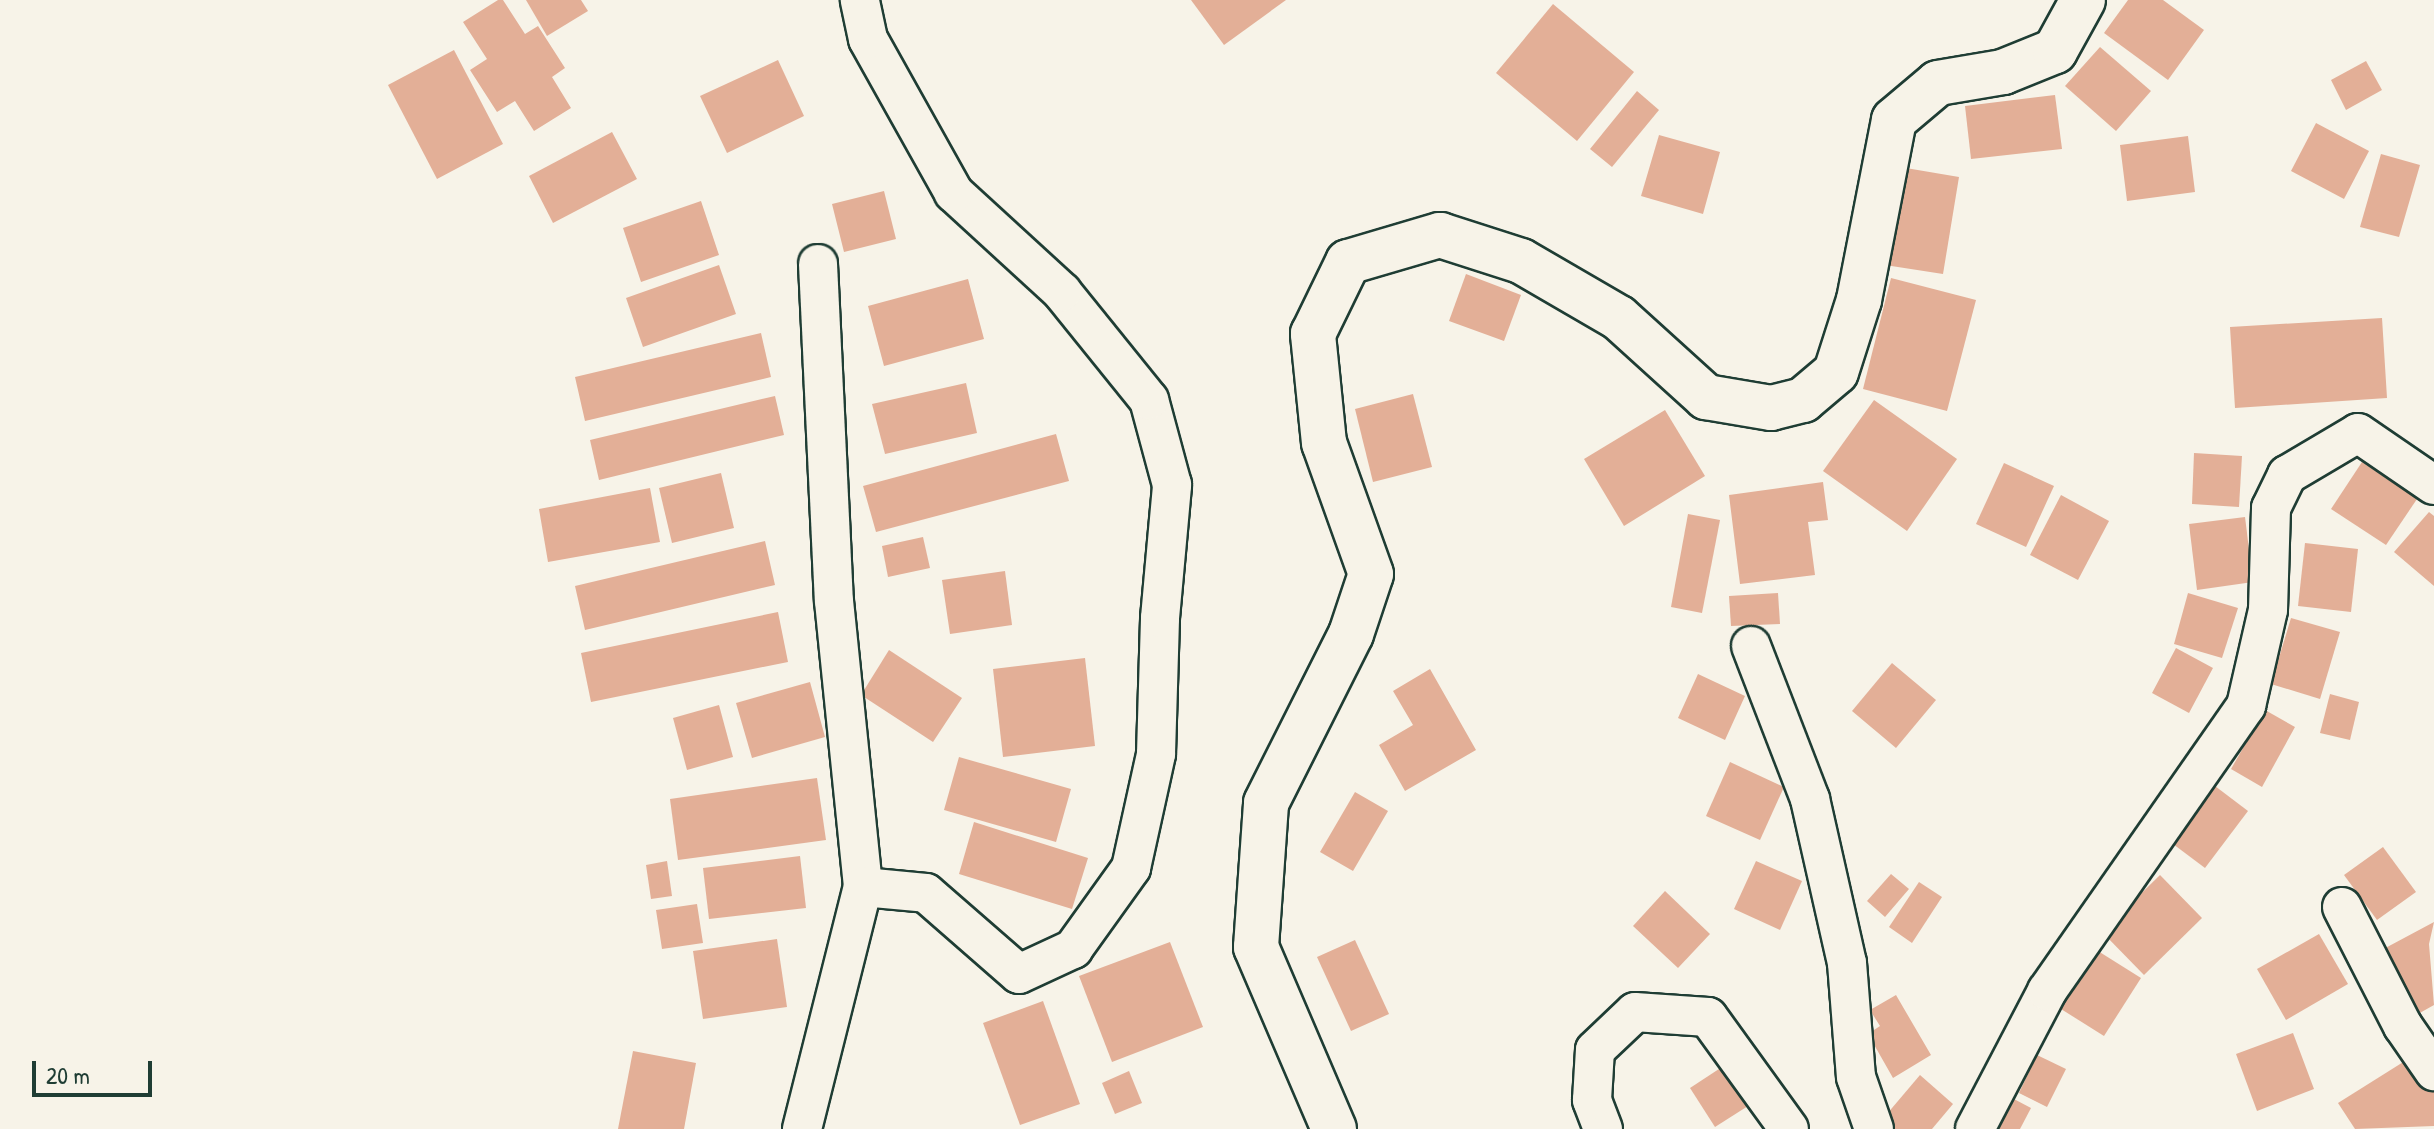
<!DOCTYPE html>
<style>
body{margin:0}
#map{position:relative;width:2434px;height:1129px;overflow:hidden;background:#f7f3e8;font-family:"Patrick Hand",sans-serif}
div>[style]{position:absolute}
.building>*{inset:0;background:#e3af97}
.roads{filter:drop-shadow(2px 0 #1f3d34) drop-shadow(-2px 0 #1f3d34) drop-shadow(0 2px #1f3d34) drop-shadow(0 -2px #1f3d34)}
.minor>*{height:38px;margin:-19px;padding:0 19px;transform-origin:19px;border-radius:19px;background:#f7f3e8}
.major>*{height:44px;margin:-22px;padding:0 22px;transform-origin:22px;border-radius:22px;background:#f7f3e8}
span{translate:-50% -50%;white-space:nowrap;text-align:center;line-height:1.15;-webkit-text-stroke:7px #f7f3e8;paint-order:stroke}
.scale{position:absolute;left:32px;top:1061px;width:120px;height:36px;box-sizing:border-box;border:4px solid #1f3d34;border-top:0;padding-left:10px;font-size:24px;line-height:28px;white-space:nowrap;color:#1f3d34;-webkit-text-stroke:6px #f7f3e8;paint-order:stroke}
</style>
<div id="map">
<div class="building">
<div style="clip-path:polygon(498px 0,503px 0,525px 34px,538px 26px,565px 68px,552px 77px,571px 108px,534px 131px,515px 101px,497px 112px,470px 70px,487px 59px,463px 22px)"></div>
<div style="clip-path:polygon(526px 0,581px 0,588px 11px,547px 36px)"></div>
<div style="clip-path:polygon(1191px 0,1286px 0,1224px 45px)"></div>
<div style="clip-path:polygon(2128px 0,2163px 0,2204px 30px,2168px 80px,2104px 33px)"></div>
<div style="clip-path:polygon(1553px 4px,1634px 72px,1577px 141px,1496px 73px)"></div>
<div style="clip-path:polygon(2100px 47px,2151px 91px,2116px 131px,2065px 86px)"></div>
<div style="clip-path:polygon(454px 50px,503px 144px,437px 179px,388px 85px)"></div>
<div style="clip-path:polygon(778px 60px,804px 116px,727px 153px,700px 96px)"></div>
<div style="clip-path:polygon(2366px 61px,2382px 90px,2346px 110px,2331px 80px)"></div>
<div style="clip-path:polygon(1637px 91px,1659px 110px,1612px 167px,1590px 149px)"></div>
<div style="clip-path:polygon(2055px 95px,2062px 149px,1971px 159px,1965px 106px)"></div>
<div style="clip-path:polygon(2316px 123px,2369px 151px,2344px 199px,2291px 171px)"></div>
<div style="clip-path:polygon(612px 132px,637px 179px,553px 223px,529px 176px)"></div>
<div style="clip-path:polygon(1659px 135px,1720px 152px,1703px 214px,1641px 196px)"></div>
<div style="clip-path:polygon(2188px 136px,2195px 192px,2127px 201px,2120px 145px)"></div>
<div style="clip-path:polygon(2381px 154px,2420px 165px,2399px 237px,2360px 227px)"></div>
<div style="clip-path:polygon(1900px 167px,1959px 177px,1943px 274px,1885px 265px)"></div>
<div style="clip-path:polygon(884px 191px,896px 239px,844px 252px,832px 204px)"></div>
<div style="clip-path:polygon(701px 201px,719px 255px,641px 282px,623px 228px)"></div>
<div style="clip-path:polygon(719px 265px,736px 314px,643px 347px,626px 298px)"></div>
<div style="clip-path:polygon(1466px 274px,1521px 295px,1504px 341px,1449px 321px)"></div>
<div style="clip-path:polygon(1891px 278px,1976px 300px,1947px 411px,1863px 389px)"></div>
<div style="clip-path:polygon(968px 279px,984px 339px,884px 366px,868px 306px)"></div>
<div style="clip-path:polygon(2382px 318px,2387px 398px,2235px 408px,2230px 327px)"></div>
<div style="clip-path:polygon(761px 333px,771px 377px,585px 421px,575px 377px)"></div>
<div style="clip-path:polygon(966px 383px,977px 433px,885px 454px,872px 404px)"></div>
<div style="clip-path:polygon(1413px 394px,1432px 467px,1373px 482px,1355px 409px)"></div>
<div style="clip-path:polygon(775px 396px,784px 435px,599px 480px,590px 440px)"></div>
<div style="clip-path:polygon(1874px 400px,1957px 459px,1907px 531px,1823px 471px)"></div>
<div style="clip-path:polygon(1665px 410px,1705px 476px,1624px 526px,1584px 459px)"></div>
<div style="clip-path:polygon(1056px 434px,1069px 481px,876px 532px,863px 486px)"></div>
<div style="clip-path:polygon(2194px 453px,2242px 456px,2239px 507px,2192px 504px)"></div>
<div style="clip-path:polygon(2362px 462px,2417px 499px,2386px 545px,2331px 509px)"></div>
<div style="clip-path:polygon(2004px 463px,2054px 486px,2026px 547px,1976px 524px)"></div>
<div style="clip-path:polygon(721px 473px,734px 528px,672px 543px,659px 488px)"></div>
<div style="clip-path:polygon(1823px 482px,1828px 520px,1808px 522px,1815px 575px,1740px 584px,1729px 495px)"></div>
<div style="clip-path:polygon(650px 488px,660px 542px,548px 562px,539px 509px)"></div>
<div style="clip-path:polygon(2061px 495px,2109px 521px,2078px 580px,2030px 555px)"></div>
<div style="clip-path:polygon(2429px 512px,2434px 516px,2434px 586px,2394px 552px)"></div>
<div style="clip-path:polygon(1688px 514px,1720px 520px,1702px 613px,1671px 607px)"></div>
<div style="clip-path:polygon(2245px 517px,2253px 582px,2197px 590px,2189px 524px)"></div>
<div style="clip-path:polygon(923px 537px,930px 568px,888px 577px,882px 546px)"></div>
<div style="clip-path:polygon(765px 541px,775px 585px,585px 630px,575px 586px)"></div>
<div style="clip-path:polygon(2305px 543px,2358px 549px,2351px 612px,2298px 606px)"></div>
<div style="clip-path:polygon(1005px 571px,1012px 625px,950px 634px,942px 580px)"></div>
<div style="clip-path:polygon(1778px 593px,1780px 624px,1731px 626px,1729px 596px)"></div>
<div style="clip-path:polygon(2188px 593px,2238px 608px,2222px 658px,2174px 644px)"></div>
<div style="clip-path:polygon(778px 612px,788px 662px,591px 702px,581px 653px)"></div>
<div style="clip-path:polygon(2291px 618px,2340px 632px,2320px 699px,2271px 684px)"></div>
<div style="clip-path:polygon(2176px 648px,2213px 668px,2189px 713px,2152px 693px)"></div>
<div style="clip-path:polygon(889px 650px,962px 698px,933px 742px,861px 695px)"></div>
<div style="clip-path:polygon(1085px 658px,1095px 746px,1003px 757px,993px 669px)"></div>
<div style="clip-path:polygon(1892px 663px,1936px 700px,1896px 748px,1852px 711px)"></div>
<div style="clip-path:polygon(1430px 669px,1476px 750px,1405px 791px,1379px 745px,1413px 725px,1393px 691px)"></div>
<div style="clip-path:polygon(1698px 674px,1745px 696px,1725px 740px,1678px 718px)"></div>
<div style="clip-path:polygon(810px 682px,825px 737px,752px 758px,736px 703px)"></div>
<div style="clip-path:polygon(2330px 694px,2359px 702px,2350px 740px,2320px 733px)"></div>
<div style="clip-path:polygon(719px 705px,733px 757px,687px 770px,673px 718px)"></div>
<div style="clip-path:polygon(2265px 710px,2295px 727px,2262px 787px,2231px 769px)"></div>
<div style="clip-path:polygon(959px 757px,1071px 789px,1056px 842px,944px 810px)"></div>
<div style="clip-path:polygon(1730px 762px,1784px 787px,1760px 840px,1706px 816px)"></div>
<div style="clip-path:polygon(817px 778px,826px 840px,678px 860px,670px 799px)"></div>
<div style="clip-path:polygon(2215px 786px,2248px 811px,2205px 868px,2173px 844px)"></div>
<div style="clip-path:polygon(1355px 792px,1388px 811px,1353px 871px,1320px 852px)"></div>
<div style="clip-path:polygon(974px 822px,1088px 858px,1072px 909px,959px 874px)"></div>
<div style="clip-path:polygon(2383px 847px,2416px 892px,2377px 920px,2344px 875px)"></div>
<div style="clip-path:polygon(800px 856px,806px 908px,709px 919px,703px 868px)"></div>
<div style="clip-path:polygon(667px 861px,672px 896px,651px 899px,646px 865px)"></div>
<div style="clip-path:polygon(1756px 861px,1802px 881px,1780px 930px,1734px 909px)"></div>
<div style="clip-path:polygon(1891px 874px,1909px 889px,1885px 917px,1867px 901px)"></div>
<div style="clip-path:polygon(2160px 875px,2202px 918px,2144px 975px,2102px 932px)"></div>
<div style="clip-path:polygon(1919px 882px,1942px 897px,1912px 943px,1889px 927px)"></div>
<div style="clip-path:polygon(1665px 891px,1710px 934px,1678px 968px,1633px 926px)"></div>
<div style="clip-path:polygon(697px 904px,703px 943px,662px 949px,656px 910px)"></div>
<div style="clip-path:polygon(2434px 922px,2429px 944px,2434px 1005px,2409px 1019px,2376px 953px)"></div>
<div style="clip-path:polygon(2319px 934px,2348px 984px,2286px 1020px,2257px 969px)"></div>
<div style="clip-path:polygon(777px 939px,787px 1007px,703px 1019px,693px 951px)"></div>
<div style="clip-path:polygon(1355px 940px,1389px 1014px,1351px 1031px,1317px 957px)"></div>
<div style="clip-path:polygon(1170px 942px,1203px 1027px,1112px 1062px,1079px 976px)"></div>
<div style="clip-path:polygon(2098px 951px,2141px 978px,2104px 1036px,2061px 1009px)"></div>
<div style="clip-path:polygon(1896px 995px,1931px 1055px,1893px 1078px,1868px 1034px,1880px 1026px,1870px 1010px)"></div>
<div style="clip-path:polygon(1043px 1001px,1080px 1104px,1020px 1125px,983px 1023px)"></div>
<div style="clip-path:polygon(2293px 1033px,2314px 1089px,2257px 1111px,2236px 1054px)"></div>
<div style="clip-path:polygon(633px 1051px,696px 1063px,684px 1129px,618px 1129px)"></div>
<div style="clip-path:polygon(2416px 1054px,2434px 1084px,2434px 1126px,2355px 1129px,2338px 1103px)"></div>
<div style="clip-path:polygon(2037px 1055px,2066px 1069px,2047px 1107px,2019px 1093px)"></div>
<div style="clip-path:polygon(1722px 1067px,1748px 1106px,1715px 1127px,1690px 1088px)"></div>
<div style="clip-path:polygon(1129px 1071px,1142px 1103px,1115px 1114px,1102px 1083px)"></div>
<div style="clip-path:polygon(1920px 1075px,1953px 1104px,1932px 1129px,1890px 1129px,1881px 1121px)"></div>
<div style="clip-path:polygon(2012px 1098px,2031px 1108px,2020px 1129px,1995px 1129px)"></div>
</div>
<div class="roads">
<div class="minor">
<div style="left:818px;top:264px;width:337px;rotate:87.3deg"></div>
<div style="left:834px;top:601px;width:287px;rotate:84.2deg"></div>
<div style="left:1751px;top:646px;width:164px;rotate:68.9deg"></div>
<div style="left:1810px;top:799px;width:168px;rotate:77.3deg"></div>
<div style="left:1847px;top:963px;width:114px;rotate:85.5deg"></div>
<div style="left:1856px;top:1077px;width:55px;rotate:70.9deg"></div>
<div style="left:2342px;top:907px;width:134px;rotate:62.9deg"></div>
<div style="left:2403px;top:1026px;width:55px;rotate:55.4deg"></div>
<div style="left:802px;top:1129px;width:250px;rotate:-75.9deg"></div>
<div style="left:863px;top:887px;width:63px;rotate:5.4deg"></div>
<div style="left:926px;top:893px;width:123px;rotate:41.1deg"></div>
<div style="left:1019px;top:974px;width:60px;rotate:-24.8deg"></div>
<div style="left:1073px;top:949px;width:100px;rotate:-54.4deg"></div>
<div style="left:1131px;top:868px;width:117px;rotate:-77.6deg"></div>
<div style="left:1156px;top:754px;width:136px;rotate:-88.3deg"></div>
<div style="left:1160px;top:618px;width:134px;rotate:-84.8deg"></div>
<div style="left:1172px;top:485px;width:88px;rotate:-105.1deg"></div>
<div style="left:1149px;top:400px;width:139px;rotate:-128.9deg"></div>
<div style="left:1062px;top:292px;width:147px;rotate:-137.5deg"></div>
<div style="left:954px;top:193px;width:176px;rotate:-119.2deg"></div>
<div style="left:868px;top:39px;width:40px;rotate:-102deg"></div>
<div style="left:1603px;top:1129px;width:31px;rotate:-111deg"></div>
<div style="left:1592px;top:1100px;width:50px;rotate:-86.6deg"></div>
<div style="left:1595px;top:1050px;width:55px;rotate:-43.5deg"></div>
<div style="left:1635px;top:1012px;width:73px;rotate:3.9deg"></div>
<div style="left:1708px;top:1017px;width:138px;rotate:54.1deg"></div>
<div style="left:1975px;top:1129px;width:156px;rotate:-62.4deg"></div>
<div style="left:2047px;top:991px;width:348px;rotate:-55.1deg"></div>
<div style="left:2246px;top:706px;width:98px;rotate:-77.1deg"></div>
<div style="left:2268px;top:610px;width:102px;rotate:-88.3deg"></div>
<div style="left:2271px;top:508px;width:37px;rotate:-64deg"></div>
<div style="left:2287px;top:475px;width:82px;rotate:-30.6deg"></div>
<div style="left:2358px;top:433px;width:92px;rotate:34.4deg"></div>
</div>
<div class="major">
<div style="left:1334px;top:1129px;width:198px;rotate:-113.2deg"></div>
<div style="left:1256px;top:947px;width:144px;rotate:-86deg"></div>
<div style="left:1266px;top:803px;width:189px;rotate:-63.3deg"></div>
<div style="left:1351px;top:634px;width:63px;rotate:-71.6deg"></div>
<div style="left:1371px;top:574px;width:139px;rotate:-109.7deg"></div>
<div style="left:1324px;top:443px;width:110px;rotate:-95.8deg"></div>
<div style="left:1313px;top:334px;width:80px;rotate:-64.1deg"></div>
<div style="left:1348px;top:262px;width:96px;rotate:-16.4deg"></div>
<div style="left:1440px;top:235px;width:85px;rotate:17.8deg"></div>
<div style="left:1521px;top:261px;width:113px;rotate:30.2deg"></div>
<div style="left:1619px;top:318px;width:118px;rotate:42.2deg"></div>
<div style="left:1706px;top:397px;width:66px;rotate:9.6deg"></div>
<div style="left:1771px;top:408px;width:33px;rotate:-14deg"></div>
<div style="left:1803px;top:400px;width:43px;rotate:-40.3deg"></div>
<div style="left:1836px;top:372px;width:76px;rotate:-72.3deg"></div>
<div style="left:1859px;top:300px;width:183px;rotate:-79deg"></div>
<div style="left:1894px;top:120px;width:57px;rotate:-40.1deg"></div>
<div style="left:1938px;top:83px;width:66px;rotate:-9.6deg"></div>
<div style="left:2003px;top:72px;width:56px;rotate:-22deg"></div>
<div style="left:2055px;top:51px;width:58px;rotate:-61.2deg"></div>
</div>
</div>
<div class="scale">20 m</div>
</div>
